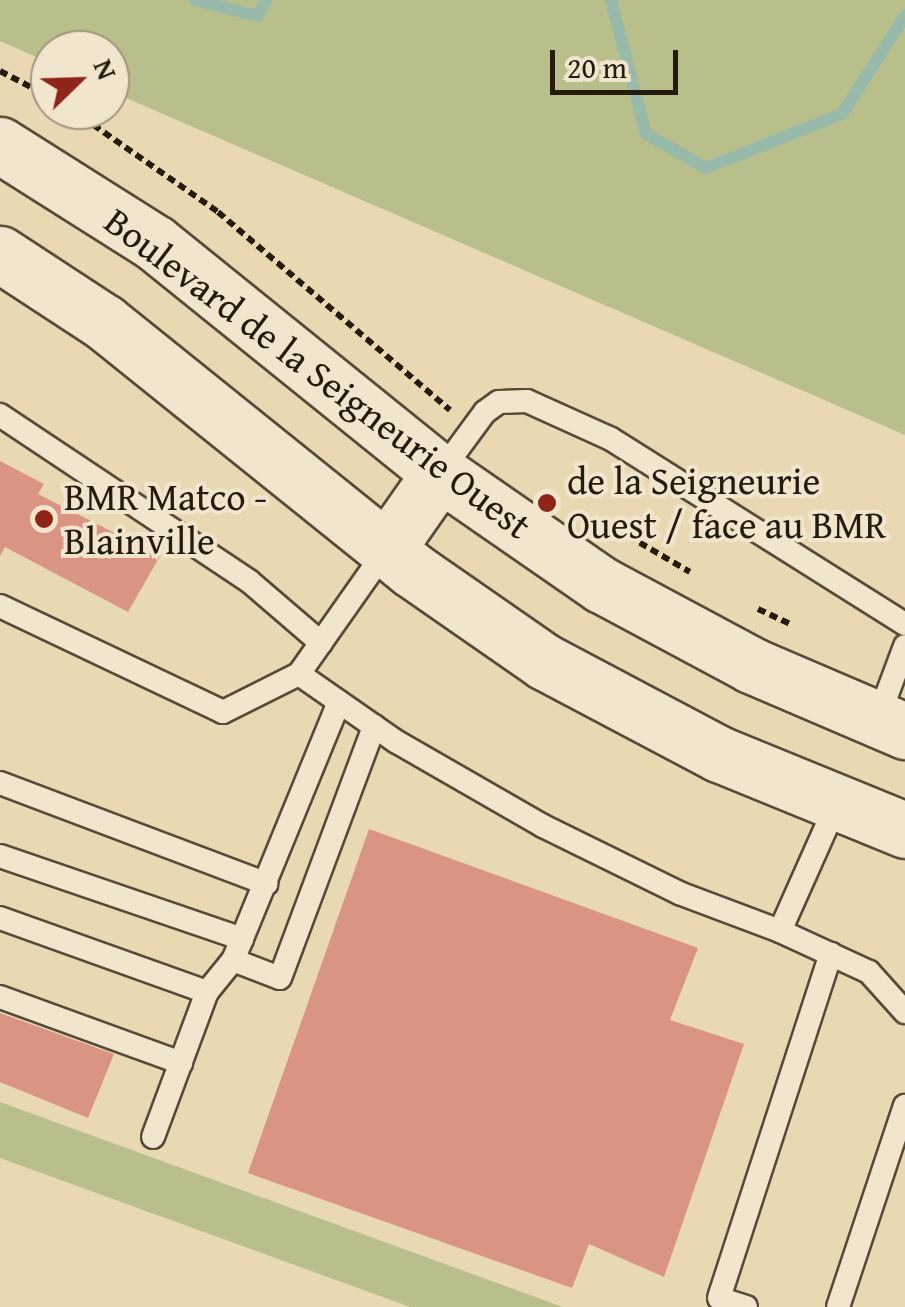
<!DOCTYPE html>
<style>
body{margin:0}
#map{position:relative;width:905px;height:1307px;overflow:hidden;background:#e9d9b2;font-family:"Gentium Book Plus",serif}
div>[style]{position:absolute}
.green>*{inset:0;background:#b8bf8b}
.stream>*{height:12px;margin:-6px;padding:0 6px;transform-origin:6px;border-radius:6px;background:#97baab}
.building>*{inset:0;background:#d99484}
.path>*{height:6px;margin-top:-3px;transform-origin:0;background:repeating-linear-gradient(90deg,#251b0f 0 8px,transparent 0 13px)}
.roads{filter:drop-shadow(2px 0 #564a38) drop-shadow(-2px 0 #564a38) drop-shadow(0 2px #564a38) drop-shadow(0 -2px #564a38)}
.lane>*{height:22px;margin:-11px;padding:0 11px;transform-origin:11px;border-radius:11px;background:#f1e6cd}
.secondary>*{height:55px;margin:-27.5px;padding:0 27.5px;transform-origin:27.5px;border-radius:27.5px;background:#f1e6cd}
.dots>*{width:28px;height:28px;translate:-50% -50%;box-sizing:border-box;border:5px solid #f1e6cd;border-radius:50%}
span{translate:-50% -50%;white-space:nowrap;text-align:center;line-height:1.15;-webkit-text-stroke:8px #f1e6cd;paint-order:stroke}
.street-label{font-size:38px;color:#251b0f}
.poi-label{font-size:38px;color:#251b0f}
.left{translate:0 -50%;text-align:left}
.north{position:absolute;left:30px;top:30px;width:100px;height:100px;box-sizing:border-box;background:#f1e6cd;border:2px solid #9f9581;border-radius:50%;rotate:67deg;font-size:28px;font-weight:700;line-height:40px;text-align:center;color:#251b0f}
.north::after{content:'';display:block;margin:auto;width:35px;height:45px;background:#8f2418;clip-path:polygon(50% 0,100% 100%,50% 72%,0 100%)}
.scale{position:absolute;left:550px;top:50px;width:128px;height:45px;box-sizing:border-box;border:5px solid #251b0f;border-top:0;padding-left:12px;font-size:30px;line-height:35px;white-space:nowrap;color:#251b0f;-webkit-text-stroke:8px #f1e6cd;paint-order:stroke}
</style>
<div id="map">
<div class="green">
<div style="clip-path:polygon(0 0,905px 0,905px 435px,110px 91px,110px 50px,50px 50px,50px 63px,0 41px)"></div>
<div style="clip-path:polygon(0 1102px,563px 1307px,410px 1307px,0 1158px)"></div>
</div>
<div class="stream">
<div style="left:195px;top:0;width:65px;rotate:14.3deg"></div>
<div style="left:258px;top:16px;width:18px;rotate:-63deg"></div>
<div style="left:611px;top:0;width:138px;rotate:75.4deg"></div>
<div style="left:646px;top:134px;width:69px;rotate:29.5deg"></div>
<div style="left:706px;top:168px;width:146px;rotate:-21.7deg"></div>
<div style="left:842px;top:114px;width:117px;rotate:-57.3deg"></div>
</div>
<div class="building">
<div style="clip-path:polygon(0 461px,44px 484px,38px 494px,160px 556px,128px 612px,5px 547px,0 556px)"></div>
<div style="clip-path:polygon(369px 829px,698px 948px,670px 1020px,744px 1044px,664px 1277px,589px 1244px,572px 1288px,248px 1173px)"></div>
<div style="clip-path:polygon(0 1013px,114px 1054px,88px 1118px,0 1082px)"></div>
</div>
<div class="path">
<div style="left:0;top:71px;width:56px;rotate:27.5deg"></div>
<div style="left:72px;top:110px;width:178px;rotate:34.9deg"></div>
<div style="left:218px;top:212px;width:305px;rotate:40.5deg"></div>
<div style="left:606px;top:523px;width:97px;rotate:30.3deg"></div>
<div style="left:758px;top:609px;width:38px;rotate:25deg"></div>
</div>
<div class="roads">
<div class="lane">
<div style="left:0;top:415px;width:299px;rotate:33.7deg"></div>
<div style="left:249px;top:581px;width:95px;rotate:40.7deg"></div>
<div style="left:440px;top:473px;width:76px;rotate:-53.6deg"></div>
<div style="left:485px;top:412px;width:17px;rotate:-36deg"></div>
<div style="left:499px;top:402px;width:28px;rotate:-2deg"></div>
<div style="left:527px;top:401px;width:92px;rotate:24.3deg"></div>
<div style="left:611px;top:439px;width:347px;rotate:32.2deg"></div>
<div style="left:386px;top:550px;width:151px;rotate:125.1deg"></div>
<div style="left:299px;top:674px;width:119px;rotate:34.8deg"></div>
<div style="left:397px;top:742px;width:168px;rotate:29.9deg"></div>
<div style="left:543px;top:826px;width:152px;rotate:26.2deg"></div>
<div style="left:679px;top:893px;width:108px;rotate:20.6deg"></div>
<div style="left:780px;top:931px;width:138px;rotate:-66deg"></div>
<div style="left:0;top:606px;width:247px;rotate:25.4deg"></div>
<div style="left:223px;top:712px;width:85px;rotate:-26.6deg"></div>
<div style="left:339px;top:702px;width:279px;rotate:112.3deg"></div>
<div style="left:233px;top:960px;width:50px;rotate:21deg"></div>
<div style="left:280px;top:978px;width:269px;rotate:-69.5deg"></div>
<div style="left:877px;top:721px;width:80px;rotate:-69.5deg"></div>
<div style="left:0;top:783px;width:285px;rotate:20.7deg"></div>
<div style="left:0;top:856px;width:256px;rotate:18.9deg"></div>
<div style="left:0;top:918px;width:220px;rotate:19.7deg"></div>
<div style="left:780px;top:931px;width:98px;rotate:24.7deg"></div>
<div style="left:869px;top:972px;width:54px;rotate:48deg"></div>
<div style="left:0;top:997px;width:193px;rotate:20deg"></div>
<div style="left:153px;top:1137px;width:155px;rotate:-69.6deg"></div>
<div style="left:207px;top:992px;width:41px;rotate:-50.9deg"></div>
<div style="left:746px;top:1307px;width:28px;rotate:-162deg"></div>
<div style="left:719px;top:1298px;width:362px;rotate:-72deg"></div>
<div style="left:838px;top:1307px;width:212px;rotate:-71.6deg"></div>
</div>
<div class="secondary">
<div style="left:0;top:145px;width:183px;rotate:32.3deg"></div>
<div style="left:155px;top:243px;width:366px;rotate:38.9deg"></div>
<div style="left:440px;top:473px;width:197px;rotate:34.7deg"></div>
<div style="left:602px;top:585px;width:169px;rotate:28.2deg"></div>
<div style="left:751px;top:665px;width:168px;rotate:23.2deg"></div>
<div style="left:0;top:254px;width:124px;rotate:33.2deg"></div>
<div style="left:104px;top:322px;width:394px;rotate:38.8deg"></div>
<div style="left:411px;top:569px;width:163px;rotate:34.8deg"></div>
<div style="left:545px;top:662px;width:197px;rotate:27.9deg"></div>
<div style="left:719px;top:754px;width:201px;rotate:22.2deg"></div>
<div style="left:386px;top:550px;width:94px;rotate:-55deg"></div>
</div>
</div>
<div class="dots">
<div style="left:547px;top:503px;background:#8f2418"></div>
<div style="left:44px;top:519px;background:#8f2418"></div>
</div>
<div class="street-label">
<span style="left:318px;top:373px;rotate:37deg">Boulevard de la Seigneurie Ouest</span>
</div>
<div class="poi-label">
<span class="left" style="left:567px;top:503px">de la Seigneurie<br>Ouest / face au BMR</span>
<span class="left" style="left:64px;top:519px">BMR Matco -<br>Blainville</span>
</div>
<div class="north">N</div>
<div class="scale">20 m</div>
</div>
